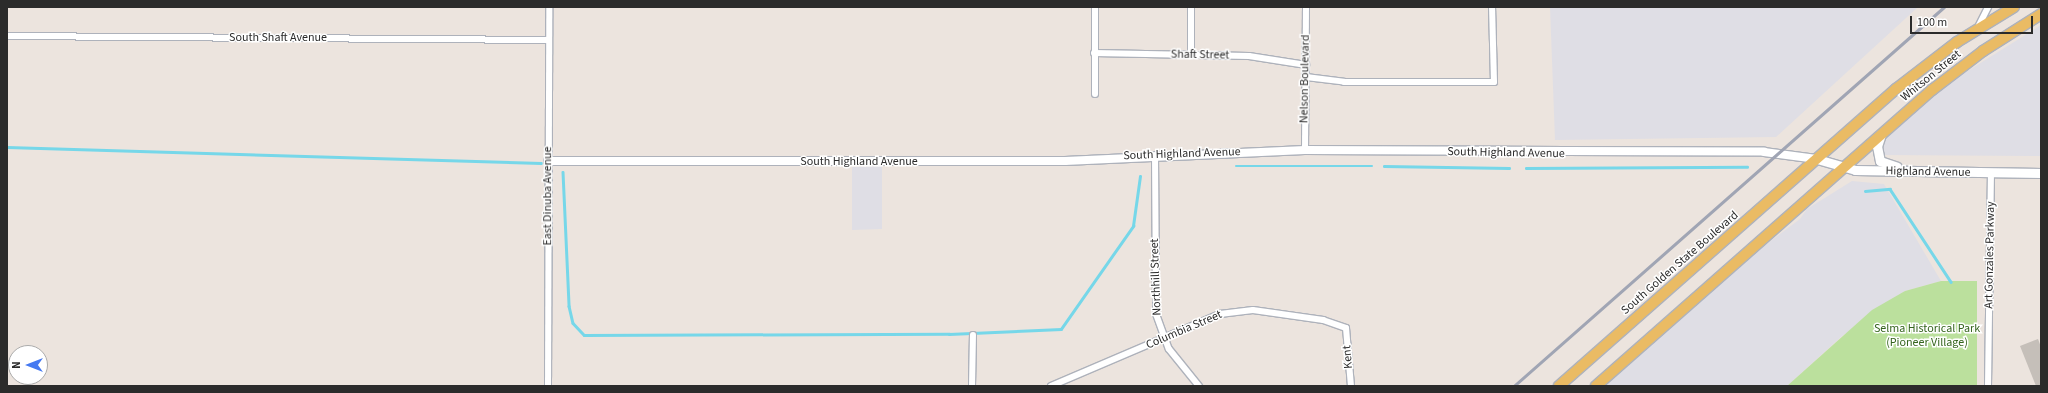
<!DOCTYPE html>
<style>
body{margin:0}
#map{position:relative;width:2048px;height:393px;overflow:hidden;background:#ece4de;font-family:"Source Sans 3",sans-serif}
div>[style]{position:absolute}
.industrial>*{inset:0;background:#dfdee5}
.green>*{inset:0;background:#bbe09d}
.stream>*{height:2.5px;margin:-1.25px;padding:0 1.25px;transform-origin:1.25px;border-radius:1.25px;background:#76d7e9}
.building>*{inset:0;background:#c5bfb9}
.roads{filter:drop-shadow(1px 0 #aeb2bb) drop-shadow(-1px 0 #aeb2bb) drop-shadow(0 1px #aeb2bb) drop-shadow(0 -1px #aeb2bb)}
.minor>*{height:6px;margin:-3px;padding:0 3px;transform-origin:3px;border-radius:3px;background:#fff}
.tertiary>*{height:8px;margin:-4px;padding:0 4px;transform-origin:4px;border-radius:4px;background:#fff}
.secondary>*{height:9px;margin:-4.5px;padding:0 4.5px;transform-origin:4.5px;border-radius:4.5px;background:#fff}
.primary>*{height:10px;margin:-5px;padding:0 5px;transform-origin:5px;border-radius:5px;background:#eabb64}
.rail>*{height:2.5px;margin:-1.25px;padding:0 1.25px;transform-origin:1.25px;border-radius:1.25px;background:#a0a5b4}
span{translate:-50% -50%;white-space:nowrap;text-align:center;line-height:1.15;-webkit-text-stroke:3px #fff;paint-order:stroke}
.street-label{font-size:12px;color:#2b2b2b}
.park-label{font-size:12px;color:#35651e}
.frame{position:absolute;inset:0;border:8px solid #2b2b2b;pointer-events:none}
.north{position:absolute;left:8px;top:345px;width:40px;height:40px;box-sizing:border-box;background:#fff;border:1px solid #aaa;border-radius:50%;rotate:270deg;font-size:11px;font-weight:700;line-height:16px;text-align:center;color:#2b2b2b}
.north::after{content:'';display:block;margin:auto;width:14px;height:18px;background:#4579f1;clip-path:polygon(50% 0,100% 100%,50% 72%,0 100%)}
.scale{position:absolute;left:1910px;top:16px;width:123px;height:18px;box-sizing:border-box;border:2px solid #2b2b2b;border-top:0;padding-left:5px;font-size:12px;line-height:14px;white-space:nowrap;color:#2b2b2b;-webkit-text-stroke:3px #fff;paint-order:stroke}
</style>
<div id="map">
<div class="industrial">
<div style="clip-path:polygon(1550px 7px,1918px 7px,1776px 137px,1555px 140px)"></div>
<div style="clip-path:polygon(2041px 25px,2041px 156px,1880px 155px,1872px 146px,1931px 94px)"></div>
<div style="clip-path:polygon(882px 166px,882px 229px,852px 230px,852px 167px)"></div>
<div style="clip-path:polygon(1852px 181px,1884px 184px,1941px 281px,1905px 291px,1841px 337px,1787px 386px,1604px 386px,1756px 252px,1800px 219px,1807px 209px)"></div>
</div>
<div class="green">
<div style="clip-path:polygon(1941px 281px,1977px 281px,1977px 386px,1787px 386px,1872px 310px,1905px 291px)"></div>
</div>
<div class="stream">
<div style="left:7px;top:147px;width:534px;rotate:1.72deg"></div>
<div style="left:1236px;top:166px;width:136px"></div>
<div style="left:1384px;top:166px;width:125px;rotate:0.9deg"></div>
<div style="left:1526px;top:168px;width:221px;rotate:-0.3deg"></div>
<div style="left:563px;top:172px;width:134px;rotate:87.4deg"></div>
<div style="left:569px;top:306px;width:17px;rotate:77deg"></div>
<div style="left:573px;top:323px;width:16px;rotate:47deg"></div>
<div style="left:584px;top:335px;width:365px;rotate:-0.2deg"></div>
<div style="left:949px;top:334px;width:112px;rotate:-2.6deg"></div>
<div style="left:1061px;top:329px;width:126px;rotate:-55deg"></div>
<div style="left:1133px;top:226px;width:50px;rotate:-82deg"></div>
<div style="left:1865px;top:191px;width:25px;rotate:-5deg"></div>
<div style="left:1890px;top:189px;width:111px;rotate:56.7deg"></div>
</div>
<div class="building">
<div style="clip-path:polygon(2038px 339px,2041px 347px,2041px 386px,2036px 386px,2020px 346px)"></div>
</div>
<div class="roads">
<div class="minor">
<div style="left:1095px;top:7px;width:87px;rotate:90deg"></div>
<div style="left:1191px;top:7px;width:48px;rotate:90deg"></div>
<div style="left:1977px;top:29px;width:25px;rotate:-63deg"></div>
<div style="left:7px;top:36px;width:541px;rotate:0.42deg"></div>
<div style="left:1094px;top:53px;width:155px;rotate:1.1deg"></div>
<div style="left:1249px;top:56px;width:58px;rotate:9deg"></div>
<div style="left:1306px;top:77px;width:38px;rotate:7deg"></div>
<div style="left:1344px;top:82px;width:150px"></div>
<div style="left:1494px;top:82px;width:75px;rotate:-91.5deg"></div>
<div style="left:1305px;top:150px;width:143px;rotate:-89.6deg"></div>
<div style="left:1155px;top:155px;width:159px;rotate:89.6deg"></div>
<div style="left:1156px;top:314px;width:37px;rotate:70deg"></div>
<div style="left:1169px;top:349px;width:48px;rotate:51deg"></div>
<div style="left:548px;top:386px;width:379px;rotate:-89.8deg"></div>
<div style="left:972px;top:386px;width:51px;rotate:-88.9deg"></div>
<div style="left:1051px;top:386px;width:184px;rotate:-23.1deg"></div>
<div style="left:1220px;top:314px;width:33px;rotate:-7deg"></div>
<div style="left:1253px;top:310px;width:71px;rotate:8.1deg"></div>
<div style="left:1323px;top:320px;width:24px;rotate:19deg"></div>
<div style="left:1346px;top:328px;width:58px;rotate:85.1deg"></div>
<div style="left:1988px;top:386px;width:213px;rotate:-89.2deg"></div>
</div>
<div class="tertiary">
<div style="left:548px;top:161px;width:517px"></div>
<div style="left:1065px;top:161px;width:240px;rotate:-2.6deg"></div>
<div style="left:1305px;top:150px;width:459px;rotate:0.2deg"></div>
<div style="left:1764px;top:152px;width:53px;rotate:7.5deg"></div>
</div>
<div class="secondary">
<div style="left:1881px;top:134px;width:13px;rotate:108deg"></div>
<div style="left:1877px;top:146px;width:15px;rotate:79deg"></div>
<div style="left:1880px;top:161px;width:18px;rotate:19deg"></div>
<div style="left:1817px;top:159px;width:40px;rotate:16deg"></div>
<div style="left:1855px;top:170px;width:186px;rotate:0.9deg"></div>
</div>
<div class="primary">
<div style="left:1559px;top:386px;width:449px;rotate:-41.4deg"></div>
<div style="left:1896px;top:89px;width:77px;rotate:-37.6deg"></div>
<div style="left:1957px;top:42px;width:67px;rotate:-31.6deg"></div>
<div style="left:1596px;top:386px;width:448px;rotate:-41.4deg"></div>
<div style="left:1932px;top:90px;width:64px;rotate:-37.4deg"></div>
<div style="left:1983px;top:51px;width:69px;rotate:-32.5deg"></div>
</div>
</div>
<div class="rail">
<div style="left:1514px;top:386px;width:573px;rotate:-41.39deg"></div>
</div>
<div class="street-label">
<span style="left:278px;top:38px">South Shaft Avenue</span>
<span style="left:1200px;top:55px;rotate:1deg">Shaft Street</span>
<span style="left:1931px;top:76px;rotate:-39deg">Whitson Street</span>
<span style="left:1305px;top:79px;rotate:-89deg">Nelson Boulevard</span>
<span style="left:1506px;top:153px;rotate:1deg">South Highland Avenue</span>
<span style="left:1182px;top:154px;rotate:-2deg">South Highland Avenue</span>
<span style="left:859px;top:162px">South Highland Avenue</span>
<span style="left:1928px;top:172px;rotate:1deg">Highland Avenue</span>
<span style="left:548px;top:196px;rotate:-90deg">East Dinuba Avenue</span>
<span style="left:1990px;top:255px;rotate:-89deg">Art Gonzales Parkway</span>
<span style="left:1680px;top:263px;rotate:-41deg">South Golden State Boulevard</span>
<span style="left:1156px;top:277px;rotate:-92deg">Northhill Street</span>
<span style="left:1184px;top:330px;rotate:-23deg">Columbia Street</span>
<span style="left:1348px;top:357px;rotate:-95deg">Kent</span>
</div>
<div class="park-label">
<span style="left:1927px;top:336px">Selma Historical Park<br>(Pioneer Village)</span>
</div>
<div class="frame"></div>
<div class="north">N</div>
<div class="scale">100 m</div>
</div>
